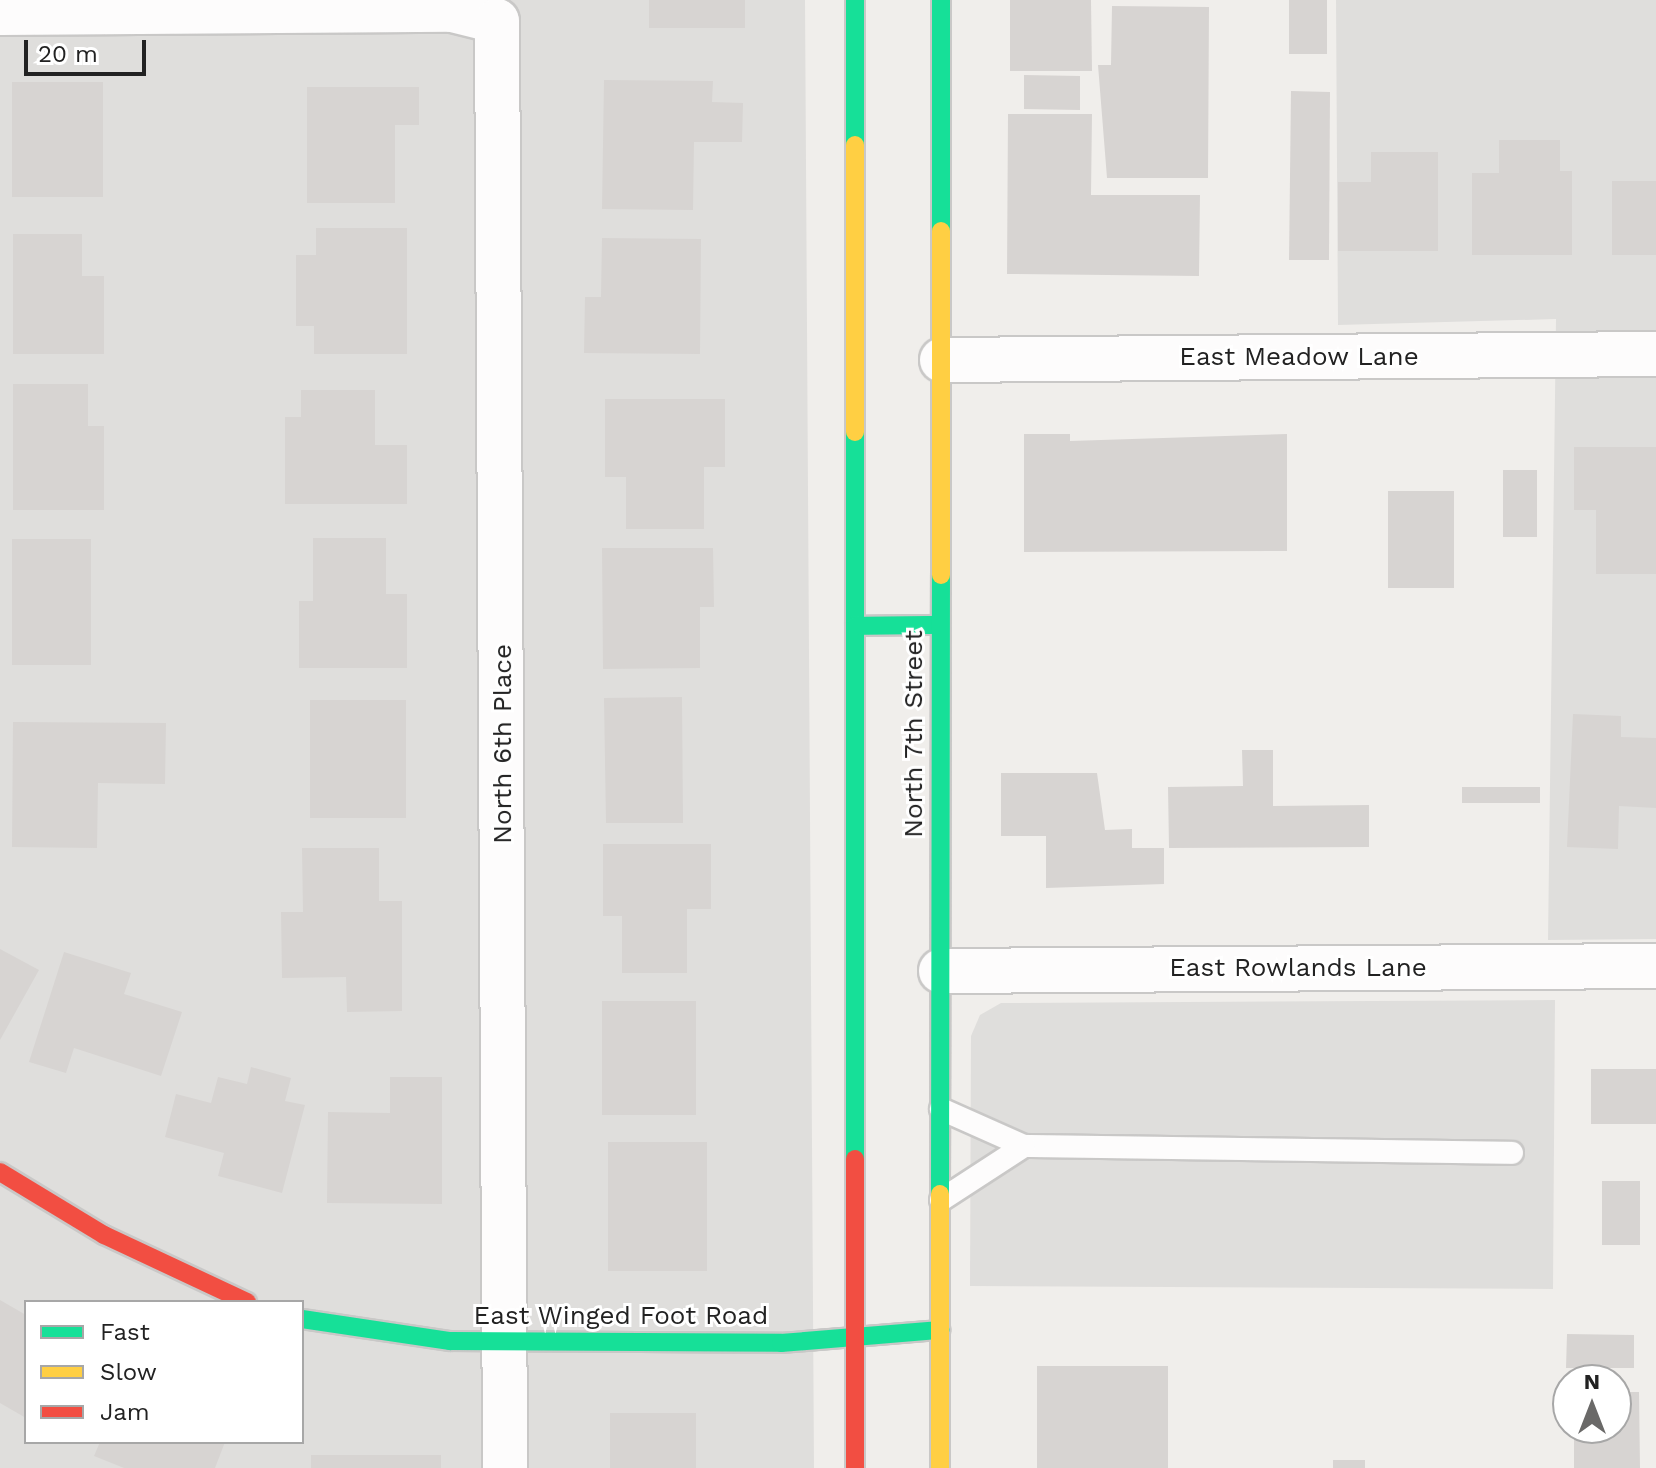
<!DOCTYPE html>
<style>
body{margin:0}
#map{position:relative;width:1656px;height:1468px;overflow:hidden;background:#f0eeeb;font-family:"Work Sans",sans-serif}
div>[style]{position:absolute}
.residential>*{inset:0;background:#dfdedc}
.building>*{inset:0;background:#d7d4d2}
.roads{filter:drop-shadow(2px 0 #c9c8c7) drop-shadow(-2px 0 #c9c8c7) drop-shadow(0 2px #c9c8c7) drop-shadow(0 -2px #c9c8c7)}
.lane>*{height:22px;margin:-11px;padding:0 11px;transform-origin:11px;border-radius:11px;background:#fdfcfc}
.street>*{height:44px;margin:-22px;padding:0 22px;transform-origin:22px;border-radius:22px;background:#fdfcfc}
.fast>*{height:18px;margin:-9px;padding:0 9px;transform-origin:9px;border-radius:9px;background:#16e098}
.slow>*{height:18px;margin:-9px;padding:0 9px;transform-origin:9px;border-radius:9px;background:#ffcf43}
.jam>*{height:18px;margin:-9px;padding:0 9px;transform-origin:9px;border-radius:9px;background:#f24e42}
span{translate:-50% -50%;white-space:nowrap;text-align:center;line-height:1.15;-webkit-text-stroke:6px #fff;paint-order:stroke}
.street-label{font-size:26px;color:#222}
.legend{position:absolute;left:24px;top:1300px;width:280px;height:144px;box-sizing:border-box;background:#fff;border:2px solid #a7a7a7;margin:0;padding:10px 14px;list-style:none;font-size:24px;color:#222}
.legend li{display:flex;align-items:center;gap:16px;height:40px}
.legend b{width:40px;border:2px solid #a7a7a7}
.north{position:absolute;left:1552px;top:1364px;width:80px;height:80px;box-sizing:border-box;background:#fff;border:2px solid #a7a7a7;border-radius:50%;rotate:0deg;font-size:22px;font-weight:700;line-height:32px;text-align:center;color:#222}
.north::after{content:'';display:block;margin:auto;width:28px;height:36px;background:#6a6968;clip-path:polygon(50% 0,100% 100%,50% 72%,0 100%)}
.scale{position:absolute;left:24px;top:40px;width:122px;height:36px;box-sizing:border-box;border:4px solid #222;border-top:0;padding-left:10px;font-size:24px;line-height:28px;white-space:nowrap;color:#222;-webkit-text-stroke:6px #fff;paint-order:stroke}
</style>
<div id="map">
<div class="residential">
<div style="clip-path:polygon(evenodd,0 0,805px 0,814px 1468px,0 1468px,0 0,26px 1302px,302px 1302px,302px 1442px,26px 1442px,26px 1302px)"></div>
<div style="clip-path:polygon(1336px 0,1656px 0,1656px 939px,1548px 940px,1556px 319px,1338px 325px)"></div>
<div style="clip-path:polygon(1555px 1000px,1553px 1289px,970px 1286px,971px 1036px,980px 1015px,1001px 1003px)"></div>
</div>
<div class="building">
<div style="clip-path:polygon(649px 0,745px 0,745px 28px,649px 28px)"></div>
<div style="clip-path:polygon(1010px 0,1091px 0,1092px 71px,1010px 71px)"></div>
<div style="clip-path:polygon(1289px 0,1327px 0,1327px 54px,1289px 54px)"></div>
<div style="clip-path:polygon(1112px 6px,1209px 7px,1208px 178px,1107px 178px,1098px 65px,1111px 65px)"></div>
<div style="clip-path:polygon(1024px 75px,1080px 76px,1080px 110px,1024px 109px)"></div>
<div style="clip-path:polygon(604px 80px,713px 81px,712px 102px,743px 103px,742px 142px,694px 142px,693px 210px,602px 209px)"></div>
<div style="clip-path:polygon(12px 82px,103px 82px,103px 197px,12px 197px)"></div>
<div style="clip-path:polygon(307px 87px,419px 87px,419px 125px,395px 125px,395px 203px,307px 203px)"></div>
<div style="clip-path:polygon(1291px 91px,1330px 92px,1329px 260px,1289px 260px)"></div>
<div style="clip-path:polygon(1008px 114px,1092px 114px,1091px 195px,1200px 195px,1199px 276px,1007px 274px)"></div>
<div style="clip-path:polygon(1499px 140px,1560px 140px,1560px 171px,1572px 171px,1572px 255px,1472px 255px,1472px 173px,1499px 173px)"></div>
<div style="clip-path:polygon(1371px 152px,1438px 152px,1438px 251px,1338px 251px,1338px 182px,1371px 182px)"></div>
<div style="clip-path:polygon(1612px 181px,1656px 181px,1656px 255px,1612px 255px)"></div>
<div style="clip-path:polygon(316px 228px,407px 228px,407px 354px,314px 354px,314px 326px,296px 326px,296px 255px,316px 255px)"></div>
<div style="clip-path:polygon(13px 234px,82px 234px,82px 276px,104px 276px,104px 354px,13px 354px)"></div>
<div style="clip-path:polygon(602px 238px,701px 239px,700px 354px,584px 353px,585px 297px,601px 297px)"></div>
<div style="clip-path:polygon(13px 384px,88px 384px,88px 426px,104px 426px,104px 510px,13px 510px)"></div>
<div style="clip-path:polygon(301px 390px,375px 390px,375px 445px,407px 445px,407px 504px,285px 504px,285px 417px,301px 417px)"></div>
<div style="clip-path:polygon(605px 399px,725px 399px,725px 467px,704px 467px,704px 529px,626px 529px,626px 477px,605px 477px)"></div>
<div style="clip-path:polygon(1024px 434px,1070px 434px,1070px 441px,1287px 434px,1287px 551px,1024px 552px)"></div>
<div style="clip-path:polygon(1574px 447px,1656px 447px,1656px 574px,1596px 574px,1596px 510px,1574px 510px)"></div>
<div style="clip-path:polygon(1503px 470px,1537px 470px,1537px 537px,1503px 537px)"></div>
<div style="clip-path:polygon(1388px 491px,1454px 491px,1454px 588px,1388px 588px)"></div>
<div style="clip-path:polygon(313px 538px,386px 538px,386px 594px,407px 594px,407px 668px,299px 668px,299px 601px,313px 601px)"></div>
<div style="clip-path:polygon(12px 539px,91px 539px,91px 665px,12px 665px)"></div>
<div style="clip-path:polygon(602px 548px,713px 548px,714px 607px,700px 607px,700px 668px,603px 669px)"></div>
<div style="clip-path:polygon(682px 697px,683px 823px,606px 823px,604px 698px)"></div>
<div style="clip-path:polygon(310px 700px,406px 700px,406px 818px,310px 818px)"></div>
<div style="clip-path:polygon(1573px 714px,1621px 716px,1621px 737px,1656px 738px,1656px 808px,1619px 806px,1618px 849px,1567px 847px)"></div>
<div style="clip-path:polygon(13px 722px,166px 723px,165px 784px,98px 783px,97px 848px,12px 847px)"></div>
<div style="clip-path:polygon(1242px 750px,1273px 750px,1273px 806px,1369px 805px,1369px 847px,1169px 848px,1168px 787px,1243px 786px)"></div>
<div style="clip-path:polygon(1001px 773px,1097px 773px,1105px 830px,1132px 829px,1132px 848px,1164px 848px,1164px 884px,1046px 888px,1046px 836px,1001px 836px)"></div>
<div style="clip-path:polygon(1462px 787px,1540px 787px,1540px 803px,1462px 803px)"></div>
<div style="clip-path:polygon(603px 844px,711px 844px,711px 909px,687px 909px,687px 973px,622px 973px,622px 916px,603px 916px)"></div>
<div style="clip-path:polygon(302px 848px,379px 848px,379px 901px,402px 901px,402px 1011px,347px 1012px,346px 977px,282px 978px,281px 912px,303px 912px)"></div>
<div style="clip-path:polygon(0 949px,39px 970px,0 1040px)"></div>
<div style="clip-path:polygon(64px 952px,131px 973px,124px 994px,182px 1012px,161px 1076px,74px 1048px,66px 1073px,29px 1062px)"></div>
<div style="clip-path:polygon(602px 1001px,696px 1001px,696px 1115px,602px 1115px)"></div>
<div style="clip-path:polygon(251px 1067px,291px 1078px,285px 1101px,305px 1105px,282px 1193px,218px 1176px,224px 1153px,165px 1137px,176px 1094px,211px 1103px,218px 1077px,247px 1084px)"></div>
<div style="clip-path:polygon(1591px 1069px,1656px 1069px,1656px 1124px,1591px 1124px)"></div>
<div style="clip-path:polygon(390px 1077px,442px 1077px,442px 1204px,327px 1203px,328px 1112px,390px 1113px)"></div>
<div style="clip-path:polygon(608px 1142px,707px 1142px,707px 1271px,608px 1271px)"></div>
<div style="clip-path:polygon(1602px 1181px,1640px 1181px,1640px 1245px,1602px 1245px)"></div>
<div style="clip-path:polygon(0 1300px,26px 1315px,26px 1418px,0 1403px)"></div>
<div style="clip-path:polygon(1567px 1334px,1634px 1335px,1634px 1368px,1566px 1368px)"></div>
<div style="clip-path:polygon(1037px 1366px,1168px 1366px,1168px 1468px,1037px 1468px)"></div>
<div style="clip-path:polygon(1616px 1392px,1639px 1392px,1640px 1468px,1574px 1468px,1574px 1428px,1616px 1428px)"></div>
<div style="clip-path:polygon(610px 1413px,696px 1413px,696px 1468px,610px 1468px)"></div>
<div style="clip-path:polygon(100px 1442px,225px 1442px,215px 1468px,124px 1468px,94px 1456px)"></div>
<div style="clip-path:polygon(311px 1455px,441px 1455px,441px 1468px,311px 1468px)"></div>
<div style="clip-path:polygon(1333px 1460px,1365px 1460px,1365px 1468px,1333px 1468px)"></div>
</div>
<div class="roads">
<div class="lane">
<div style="left:1024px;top:1146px;width:488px;rotate:0.8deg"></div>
<div style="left:941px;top:1200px;width:99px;rotate:-33deg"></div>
<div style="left:1024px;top:1146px;width:91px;rotate:-156deg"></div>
</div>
<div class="street">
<div style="left:0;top:13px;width:452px;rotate:-0.4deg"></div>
<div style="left:452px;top:10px;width:46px;rotate:13.7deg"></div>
<div style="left:497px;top:21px;width:1447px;rotate:89.68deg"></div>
<div style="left:942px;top:360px;width:714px;rotate:-0.48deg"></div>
<div style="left:941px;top:971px;width:715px;rotate:-0.4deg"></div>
</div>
<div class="fast">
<div style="left:855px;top:0;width:145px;rotate:90deg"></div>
<div style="left:941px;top:231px;width:231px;rotate:-90deg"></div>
<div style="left:855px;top:432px;width:727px;rotate:90deg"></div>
<div style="left:855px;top:626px;width:84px;rotate:-0.7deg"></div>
<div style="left:940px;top:1194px;width:619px;rotate:-89.91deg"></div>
<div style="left:302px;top:1319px;width:150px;rotate:8.5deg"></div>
<div style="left:450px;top:1341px;width:331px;rotate:0.3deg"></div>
<div style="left:781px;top:1343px;width:160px;rotate:-4.7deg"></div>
</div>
<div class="slow">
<div style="left:855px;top:145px;width:287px;rotate:90deg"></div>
<div style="left:941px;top:575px;width:344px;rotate:-90deg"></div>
<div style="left:940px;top:1468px;width:274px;rotate:-90deg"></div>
</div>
<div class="jam">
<div style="left:855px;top:1159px;width:309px;rotate:90deg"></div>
<div style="left:0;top:1172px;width:122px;rotate:31.2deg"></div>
<div style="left:104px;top:1235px;width:158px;rotate:25.1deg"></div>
</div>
</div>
<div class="street-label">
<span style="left:1299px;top:357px">East Meadow Lane</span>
<span style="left:914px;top:734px;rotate:-90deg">North 7th Street</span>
<span style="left:503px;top:744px;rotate:-90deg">North 6th Place</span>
<span style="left:1298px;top:968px">East Rowlands Lane</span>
<span style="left:621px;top:1316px">East Winged Foot Road</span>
</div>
<ul class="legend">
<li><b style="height:10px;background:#16e098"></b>Fast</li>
<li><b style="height:10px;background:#ffcf43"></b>Slow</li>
<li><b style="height:10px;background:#f24e42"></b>Jam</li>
</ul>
<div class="north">N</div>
<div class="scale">20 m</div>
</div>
